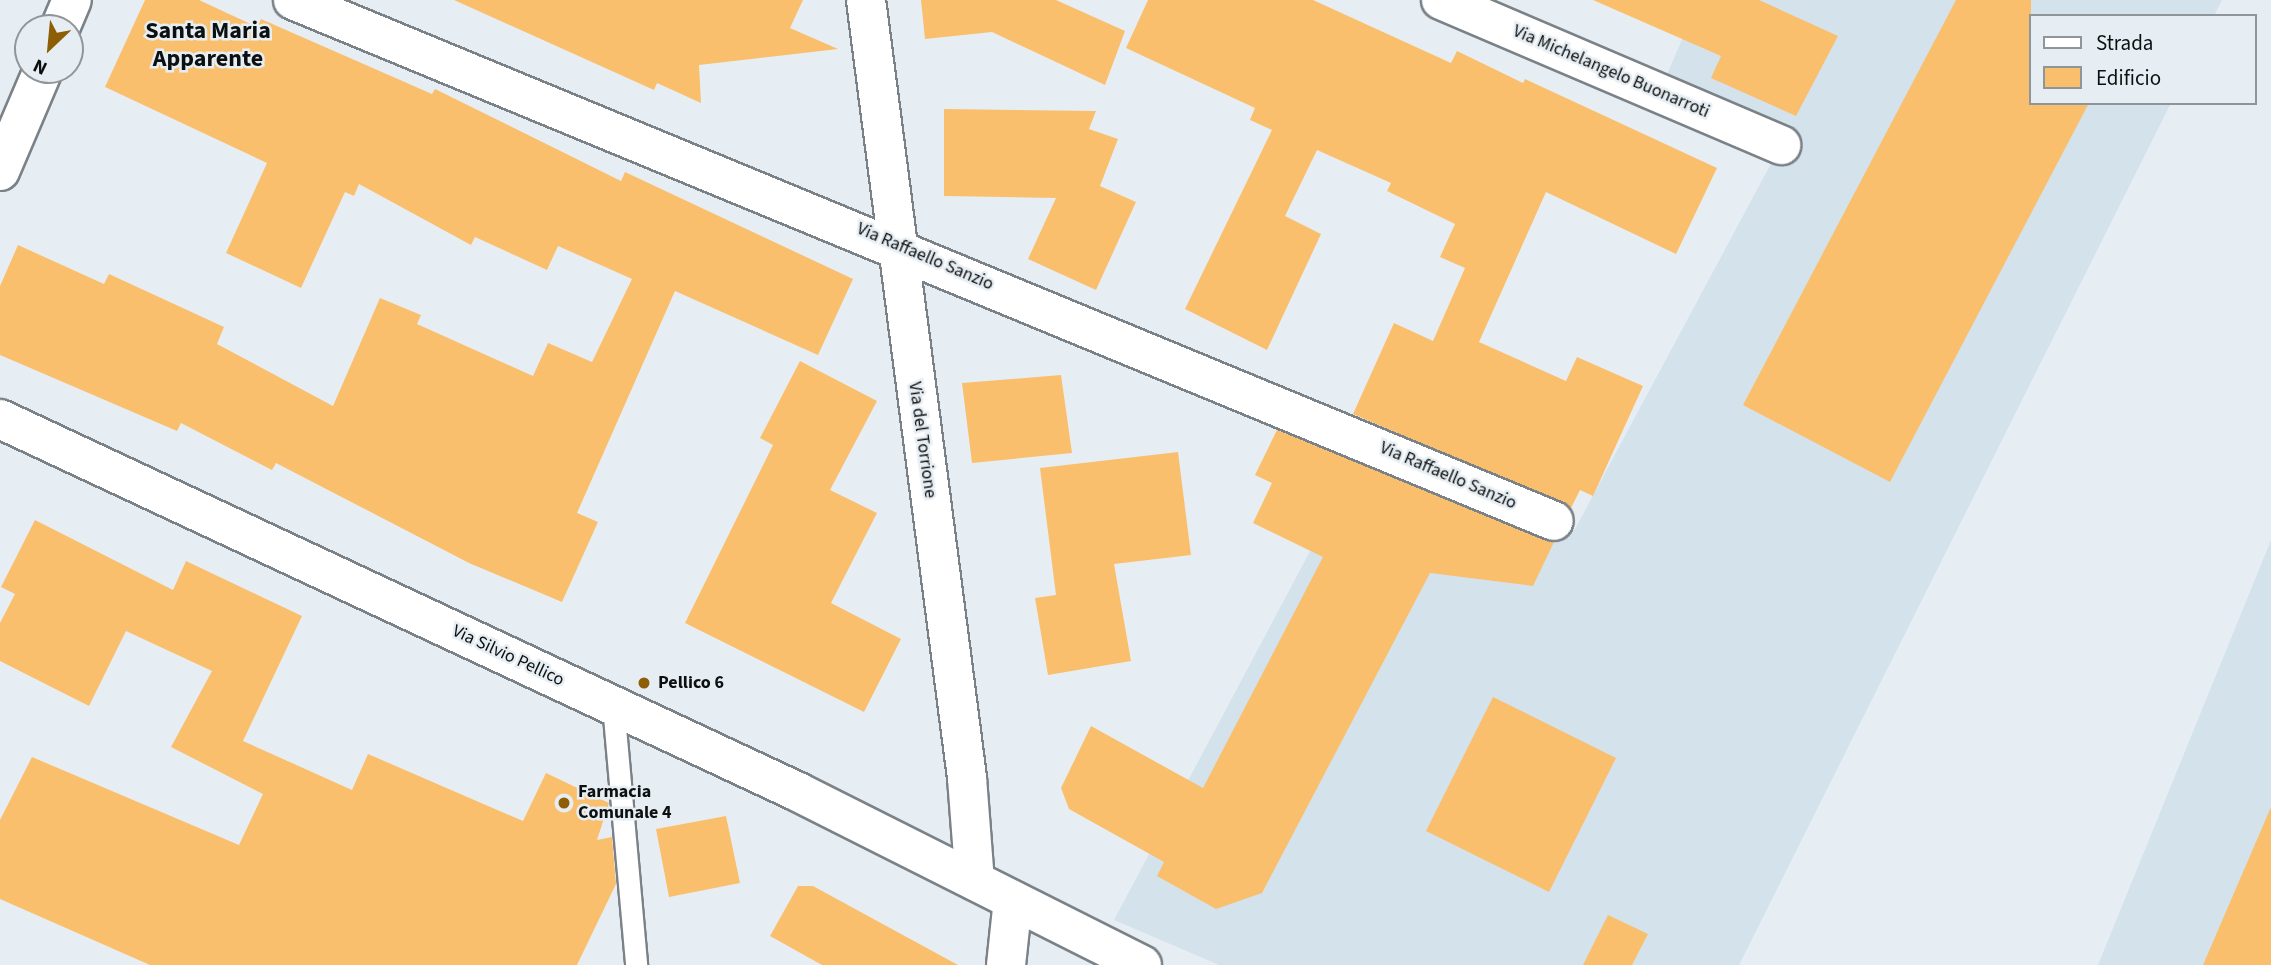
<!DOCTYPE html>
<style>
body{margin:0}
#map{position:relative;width:2271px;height:965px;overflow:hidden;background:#e7eef3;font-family:"Source Sans 3",sans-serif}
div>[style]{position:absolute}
.built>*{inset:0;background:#d4e2ec}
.building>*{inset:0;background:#fabf6d}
.roads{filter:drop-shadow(2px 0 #7b8287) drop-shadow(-2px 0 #7b8287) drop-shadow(0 2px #7b8287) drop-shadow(0 -2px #7b8287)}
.service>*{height:21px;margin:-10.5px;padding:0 10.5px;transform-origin:10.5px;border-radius:10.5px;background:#fff}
.minor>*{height:38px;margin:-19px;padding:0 19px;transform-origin:19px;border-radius:19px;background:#fff}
.tertiary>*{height:38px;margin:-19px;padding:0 19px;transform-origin:19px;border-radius:19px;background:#fff}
.secondary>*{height:38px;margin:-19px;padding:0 19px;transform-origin:19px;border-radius:19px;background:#fff}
.dots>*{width:19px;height:19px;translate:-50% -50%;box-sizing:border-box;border:4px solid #e7eef3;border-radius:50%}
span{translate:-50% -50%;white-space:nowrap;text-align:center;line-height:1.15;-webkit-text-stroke:5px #e7eef3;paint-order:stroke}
.street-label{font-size:18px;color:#0d1011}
.poi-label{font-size:18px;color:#0d1011;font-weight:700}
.left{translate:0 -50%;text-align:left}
.district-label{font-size:24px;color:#0d1011;font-weight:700}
.legend{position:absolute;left:2029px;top:14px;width:228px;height:91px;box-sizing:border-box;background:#e7eef3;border:2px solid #909599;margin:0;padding:9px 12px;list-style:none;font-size:21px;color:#0d1011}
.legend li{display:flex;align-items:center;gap:14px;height:35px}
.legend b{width:35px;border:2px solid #909599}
.north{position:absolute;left:14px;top:14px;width:70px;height:70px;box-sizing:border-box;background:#e7eef3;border:2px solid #909599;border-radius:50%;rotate:206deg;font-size:19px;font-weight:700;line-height:28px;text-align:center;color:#0d1011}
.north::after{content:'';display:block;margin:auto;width:24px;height:32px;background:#8d5e06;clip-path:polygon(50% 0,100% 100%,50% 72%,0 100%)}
</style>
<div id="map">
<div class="built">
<div style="clip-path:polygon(1699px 0,2222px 0,2214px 16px,2031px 16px,2031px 103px,2171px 103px,1739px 965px,1219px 965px,1114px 920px,1317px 538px,1343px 549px,1392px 453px,1575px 529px,1781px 145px,1659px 93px)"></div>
<div style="clip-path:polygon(2271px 540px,2271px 965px,2098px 965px)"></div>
</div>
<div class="building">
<div style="clip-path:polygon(145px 0,199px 0,257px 27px,261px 19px,432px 94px,435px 89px,621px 181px,625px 172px,853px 279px,818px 355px,675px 291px,577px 513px,598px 522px,562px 602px,469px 563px,276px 463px,272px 470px,181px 423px,177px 431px,0 355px,0 286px,18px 245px,104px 284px,109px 274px,224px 327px,217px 344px,333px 406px,380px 298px,421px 315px,417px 324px,533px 376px,548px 343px,592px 362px,632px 279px,558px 246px,547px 270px,475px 237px,471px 245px,359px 184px,354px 196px,345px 192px,301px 288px,226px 253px,267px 163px,105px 87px)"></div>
<div style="clip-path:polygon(454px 0,803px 0,790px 28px,838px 49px,699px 65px,701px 103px,657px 83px,654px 90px)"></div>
<div style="clip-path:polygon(921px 0,1056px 0,1125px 31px,1105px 85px,992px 32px,925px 39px)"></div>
<div style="clip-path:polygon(1148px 0,1313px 0,1451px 63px,1457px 51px,1523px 83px,1525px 79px,1717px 168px,1676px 254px,1546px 192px,1479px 342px,1566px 381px,1577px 357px,1643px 386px,1593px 496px,1580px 490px,1571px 508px,1353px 414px,1394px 323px,1433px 341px,1465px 268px,1440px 257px,1455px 224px,1387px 191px,1391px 183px,1317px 150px,1285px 216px,1321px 234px,1267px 350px,1185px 309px,1272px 130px,1250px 120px,1255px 108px,1126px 48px)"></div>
<div style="clip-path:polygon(1593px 0,1759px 0,1838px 36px,1796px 116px,1711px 78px,1721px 56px)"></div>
<div style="clip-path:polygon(1956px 0,2031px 0,2031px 103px,2089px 103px,1890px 482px,1743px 405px)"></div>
<div style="clip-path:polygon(944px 109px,1096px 111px,1089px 129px,1118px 139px,1100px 186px,1136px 202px,1096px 290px,1028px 259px,1056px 198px,944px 196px)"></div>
<div style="clip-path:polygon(800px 361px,877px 401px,830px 490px,877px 513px,831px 603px,901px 639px,864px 712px,685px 623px,773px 445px,760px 438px)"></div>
<div style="clip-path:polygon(1061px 375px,1072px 453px,972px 463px,962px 383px)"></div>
<div style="clip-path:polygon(1277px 430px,1554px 542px,1533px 586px,1430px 573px,1262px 893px,1216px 909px,1157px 876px,1164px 862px,1069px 809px,1061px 788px,1091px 726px,1203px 788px,1323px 557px,1253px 523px,1272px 483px,1255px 475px)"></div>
<div style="clip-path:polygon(1178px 452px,1191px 555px,1114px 564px,1131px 661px,1048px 675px,1035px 598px,1056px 595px,1040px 468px)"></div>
<div style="clip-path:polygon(35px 520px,173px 590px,186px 561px,302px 616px,243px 741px,352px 790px,368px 754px,523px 821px,546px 773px,609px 803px,597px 840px,612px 837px,616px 884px,577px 965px,150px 965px,0 899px,0 820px,32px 757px,239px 845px,263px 794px,171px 747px,212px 671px,126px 631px,89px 706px,0 661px,0 623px,15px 594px,1px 587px)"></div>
<div style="clip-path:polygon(1493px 697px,1616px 758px,1549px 892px,1426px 831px)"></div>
<div style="clip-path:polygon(2271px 807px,2271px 965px,2203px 965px)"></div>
<div style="clip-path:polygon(726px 816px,740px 883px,669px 897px,656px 829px)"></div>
<div style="clip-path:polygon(798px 886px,813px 886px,958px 965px,822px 965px,770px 936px)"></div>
<div style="clip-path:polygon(1608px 915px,1648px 934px,1632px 965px,1583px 965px)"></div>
</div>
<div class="roads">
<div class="service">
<div style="left:613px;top:705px;width:261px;rotate:84.9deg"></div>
</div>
<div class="minor">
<div style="left:293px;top:0;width:1364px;rotate:22.45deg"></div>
<div style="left:866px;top:0;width:785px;rotate:82.6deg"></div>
<div style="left:967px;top:778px;width:103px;rotate:85.6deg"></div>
<div style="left:1441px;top:0;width:370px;rotate:23.1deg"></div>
<div style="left:60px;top:28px;width:30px;rotate:-67deg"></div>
<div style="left:0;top:171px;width:110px;rotate:-66.9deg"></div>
</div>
<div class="tertiary">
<div style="left:1006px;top:965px;width:65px;rotate:-83.9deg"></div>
</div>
<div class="secondary">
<div style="left:0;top:419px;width:881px;rotate:25.05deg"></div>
<div style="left:798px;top:792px;width:385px;rotate:26.7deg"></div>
</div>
</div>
<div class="dots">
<div style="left:644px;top:683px;background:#8d5e06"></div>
<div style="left:564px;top:803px;background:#8d5e06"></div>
</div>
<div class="street-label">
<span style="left:1611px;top:72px;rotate:23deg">Via Michelangelo Buonarroti</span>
<span style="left:925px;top:257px;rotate:23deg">Via Raffaello Sanzio</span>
<span style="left:922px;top:440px;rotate:82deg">Via del Torrione</span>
<span style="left:1448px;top:476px;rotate:23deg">Via Raffaello Sanzio</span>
<span style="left:508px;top:656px;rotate:25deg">Via Silvio Pellico</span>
</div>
<div class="poi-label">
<span class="left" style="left:658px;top:683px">Pellico 6</span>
<span class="left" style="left:578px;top:803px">Farmacia<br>Comunale 4</span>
</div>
<div class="district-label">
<span style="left:208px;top:45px">Santa Maria<br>Apparente</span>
</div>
<ul class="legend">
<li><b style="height:9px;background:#fff"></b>Strada</li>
<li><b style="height:19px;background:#fabf6d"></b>Edificio</li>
</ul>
<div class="north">N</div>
</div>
